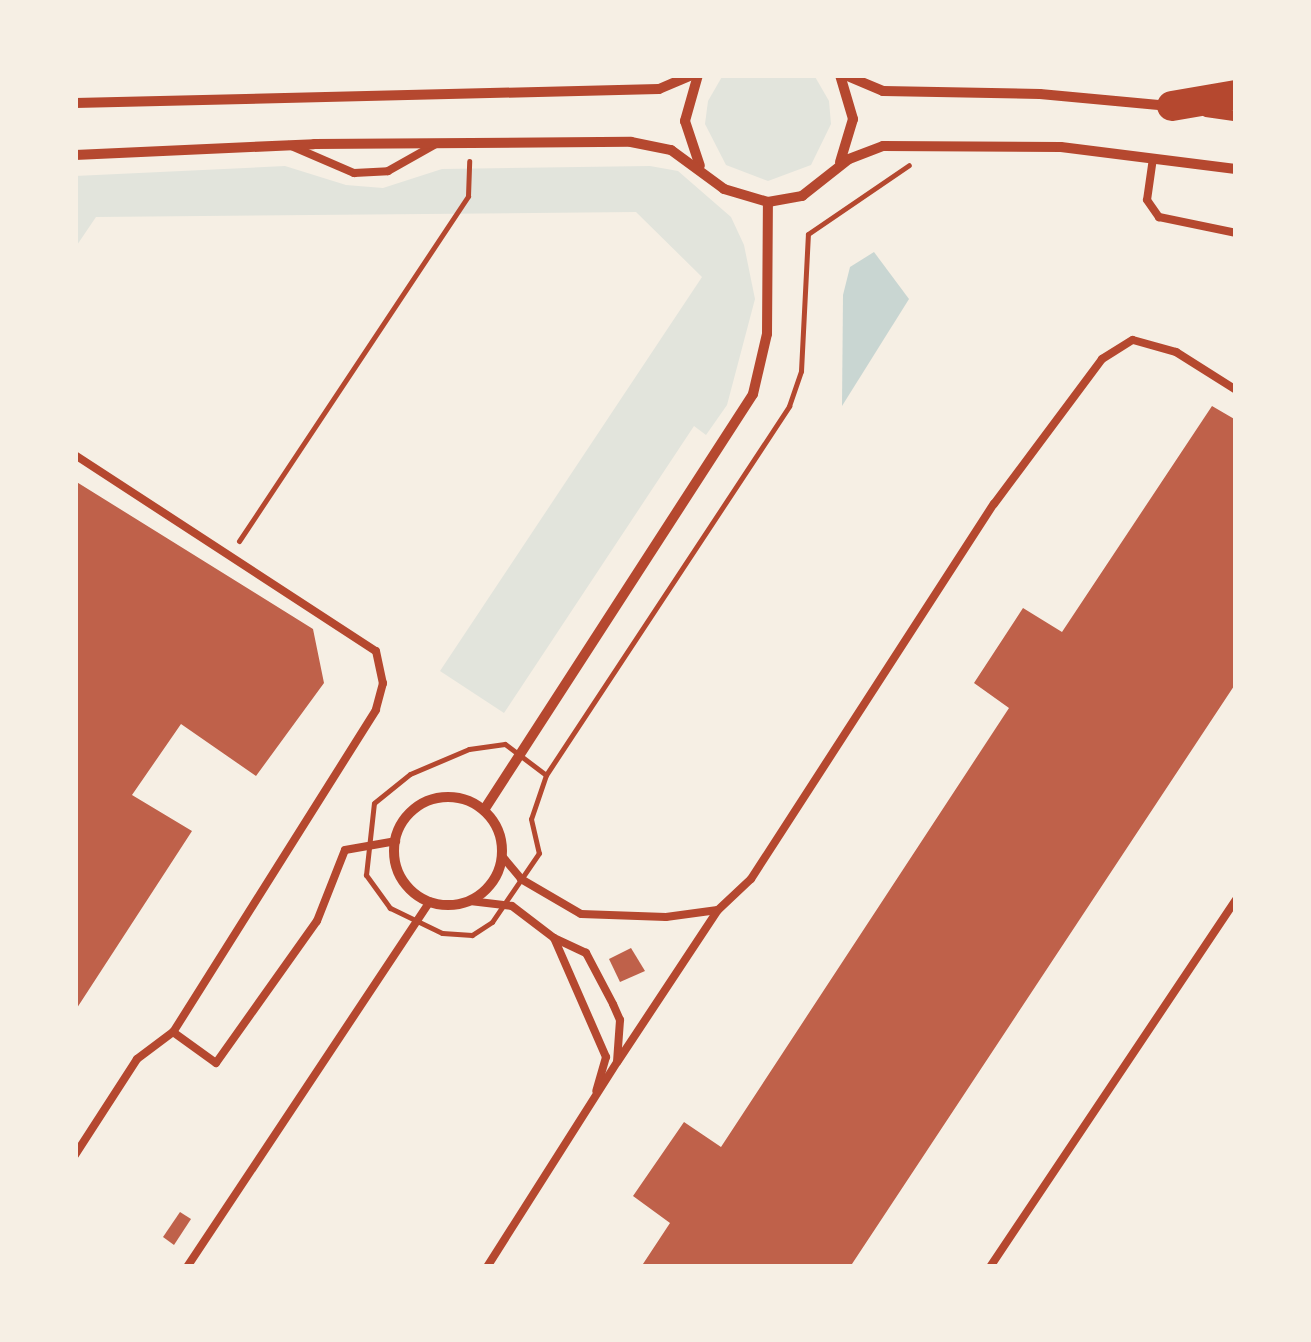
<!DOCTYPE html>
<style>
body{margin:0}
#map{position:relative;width:1311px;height:1342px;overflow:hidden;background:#f6efe4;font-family:"Noto Sans",sans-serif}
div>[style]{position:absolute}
.green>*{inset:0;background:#e2e4dc}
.water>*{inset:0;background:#c9d6d2}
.building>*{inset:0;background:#bf614a}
.path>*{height:5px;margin:-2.5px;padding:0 2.5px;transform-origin:2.5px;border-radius:2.5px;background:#b5482f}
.service>*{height:8px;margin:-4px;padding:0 4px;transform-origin:4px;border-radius:4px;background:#b5482f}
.minor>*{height:10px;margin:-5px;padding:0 5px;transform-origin:5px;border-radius:5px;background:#b5482f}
.minor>.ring{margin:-5px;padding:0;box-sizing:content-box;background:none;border:10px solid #b5482f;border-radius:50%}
.motorway>*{height:30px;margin:-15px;padding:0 15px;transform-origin:15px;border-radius:15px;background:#b5482f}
span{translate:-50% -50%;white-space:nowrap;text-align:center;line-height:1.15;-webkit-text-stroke:8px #f6efe4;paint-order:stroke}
.frame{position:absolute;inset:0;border:78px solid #f6efe4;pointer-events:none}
</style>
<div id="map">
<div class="green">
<div style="clip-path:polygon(723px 75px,814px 75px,829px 101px,831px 124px,811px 165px,768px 181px,726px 165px,705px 124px,708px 101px)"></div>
<div style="clip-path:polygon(285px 166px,346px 185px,383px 188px,442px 169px,650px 166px,678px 171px,731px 217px,744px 245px,755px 299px,727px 405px,706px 435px,694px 426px,504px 713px,440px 671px,702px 277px,636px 212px,96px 217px,75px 248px,75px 176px)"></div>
</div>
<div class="water">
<div style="clip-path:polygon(874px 252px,909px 299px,842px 406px,843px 295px,850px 267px)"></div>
</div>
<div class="building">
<div style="clip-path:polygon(1212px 406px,1236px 420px,1236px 683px,850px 1267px,641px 1267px,670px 1223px,633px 1196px,684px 1122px,721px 1147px,1009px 708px,974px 683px,1023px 608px,1062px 632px)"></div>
<div style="clip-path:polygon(75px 481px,313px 629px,324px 683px,256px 776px,181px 724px,132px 795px,192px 831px,75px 1011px)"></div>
<div style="clip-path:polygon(631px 948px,645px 971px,620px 982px,609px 959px)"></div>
<div style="clip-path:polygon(180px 1212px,191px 1219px,174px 1245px,163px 1237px)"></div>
</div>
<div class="path">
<div style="left:239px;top:541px;width:414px;rotate:-56.4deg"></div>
<div style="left:468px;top:196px;width:35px;rotate:-88deg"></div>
<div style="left:505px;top:744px;width:51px;rotate:37.1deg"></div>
<div style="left:546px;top:775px;width:46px;rotate:108.8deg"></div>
<div style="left:531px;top:819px;width:35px;rotate:77deg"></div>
<div style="left:539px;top:853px;width:83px;rotate:124.3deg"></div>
<div style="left:492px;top:922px;width:24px;rotate:147deg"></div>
<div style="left:472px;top:935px;width:30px;rotate:-176deg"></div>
<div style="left:442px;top:933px;width:58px;rotate:-154.3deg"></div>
<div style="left:390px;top:908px;width:41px;rotate:-126deg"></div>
<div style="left:366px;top:875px;width:72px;rotate:-83.7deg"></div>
<div style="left:374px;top:803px;width:46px;rotate:-38.9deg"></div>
<div style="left:410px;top:774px;width:64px;rotate:-23deg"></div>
<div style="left:469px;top:749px;width:36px;rotate:-8deg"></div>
<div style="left:546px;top:775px;width:442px;rotate:-56.6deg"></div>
<div style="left:789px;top:406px;width:37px;rotate:-71deg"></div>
<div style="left:801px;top:371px;width:137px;rotate:-87.1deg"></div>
<div style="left:808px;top:234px;width:122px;rotate:-34.3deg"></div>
</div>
<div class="service">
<div style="left:289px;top:145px;width:71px;rotate:23.3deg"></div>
<div style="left:354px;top:173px;width:34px;rotate:-3deg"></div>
<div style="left:388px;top:171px;width:55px;rotate:-29.4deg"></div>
<div style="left:1153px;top:158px;width:42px;rotate:98.1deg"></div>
<div style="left:1147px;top:200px;width:21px;rotate:55deg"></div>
<div style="left:1159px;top:217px;width:79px;rotate:11.7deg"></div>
<div style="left:75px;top:455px;width:359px;rotate:33.1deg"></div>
<div style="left:376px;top:651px;width:33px;rotate:78deg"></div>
<div style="left:383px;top:683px;width:28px;rotate:105deg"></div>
<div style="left:376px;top:710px;width:381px;rotate:122.2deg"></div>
<div style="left:173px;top:1032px;width:53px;rotate:35.8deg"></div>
<div style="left:216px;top:1063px;width:174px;rotate:-54.6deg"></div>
<div style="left:317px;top:921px;width:76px;rotate:-68.5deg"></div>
<div style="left:345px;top:850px;width:52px;rotate:-10deg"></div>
<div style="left:502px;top:856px;width:30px;rotate:50deg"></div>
<div style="left:521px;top:879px;width:69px;rotate:30.3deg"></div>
<div style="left:581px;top:914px;width:85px;rotate:2deg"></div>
<div style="left:666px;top:917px;width:52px;rotate:-7.7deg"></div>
<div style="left:718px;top:910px;width:45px;rotate:-43.2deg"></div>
<div style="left:751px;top:879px;width:447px;rotate:-57.1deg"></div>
<div style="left:994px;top:504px;width:181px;rotate:-53.3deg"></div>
<div style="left:1102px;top:359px;width:36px;rotate:-32deg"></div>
<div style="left:1133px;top:340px;width:45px;rotate:15.6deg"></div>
<div style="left:1176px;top:352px;width:71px;rotate:32.3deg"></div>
<div style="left:470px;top:901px;width:42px;rotate:6.8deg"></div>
<div style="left:512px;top:906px;width:53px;rotate:37.3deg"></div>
<div style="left:554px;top:938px;width:130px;rotate:66.4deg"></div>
<div style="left:606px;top:1057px;width:35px;rotate:106deg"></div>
<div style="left:618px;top:1061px;width:181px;rotate:-56.5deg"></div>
<div style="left:75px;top:1155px;width:114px;rotate:-57.1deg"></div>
<div style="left:137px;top:1059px;width:45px;rotate:-36.9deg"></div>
<div style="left:187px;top:1267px;width:439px;rotate:-56.4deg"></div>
<div style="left:487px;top:1267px;width:243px;rotate:-57.6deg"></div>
<div style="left:617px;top:1062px;width:42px;rotate:-85.9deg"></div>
<div style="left:620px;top:1020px;width:17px;rotate:-114deg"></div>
<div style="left:613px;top:1004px;width:58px;rotate:-117.9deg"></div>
<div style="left:586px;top:953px;width:35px;rotate:-155deg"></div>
<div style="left:990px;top:1267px;width:442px;rotate:-56.2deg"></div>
</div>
<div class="minor">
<div style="left:698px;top:75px;width:48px;rotate:105.8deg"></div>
<div style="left:685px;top:121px;width:47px;rotate:71.6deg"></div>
<div style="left:840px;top:75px;width:46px;rotate:73.5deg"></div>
<div style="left:853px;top:119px;width:45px;rotate:106.8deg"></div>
<div style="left:845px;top:75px;width:41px;rotate:22.8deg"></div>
<div style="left:883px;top:91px;width:157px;rotate:1.1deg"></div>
<div style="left:1040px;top:94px;width:130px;rotate:5.3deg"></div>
<div style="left:75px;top:103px;width:584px;rotate:-1.37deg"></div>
<div style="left:659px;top:89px;width:36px;rotate:-23deg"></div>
<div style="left:1206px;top:112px;width:30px;rotate:8deg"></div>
<div style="left:75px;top:155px;width:239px;rotate:-2.6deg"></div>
<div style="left:314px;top:144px;width:317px;rotate:-0.4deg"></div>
<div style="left:631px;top:142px;width:41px;rotate:11.3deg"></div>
<div style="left:671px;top:150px;width:66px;rotate:36.3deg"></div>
<div style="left:724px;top:189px;width:46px;rotate:16.5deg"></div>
<div style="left:768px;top:202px;width:35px;rotate:-10deg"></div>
<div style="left:802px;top:196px;width:60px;rotate:-38.2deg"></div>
<div style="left:849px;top:159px;width:36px;rotate:-21deg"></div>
<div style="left:883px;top:146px;width:178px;rotate:0.3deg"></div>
<div style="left:1061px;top:147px;width:176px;rotate:7.2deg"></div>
<div class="ring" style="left:394px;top:797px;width:98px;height:98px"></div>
<div style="left:484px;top:810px;width:495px;rotate:-57.1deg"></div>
<div style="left:753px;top:394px;width:62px;rotate:-76.9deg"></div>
<div style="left:767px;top:334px;width:132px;rotate:-89.6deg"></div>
</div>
<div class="motorway">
<div style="left:1172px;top:106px;width:65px;rotate:-9.8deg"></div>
</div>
<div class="frame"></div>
</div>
